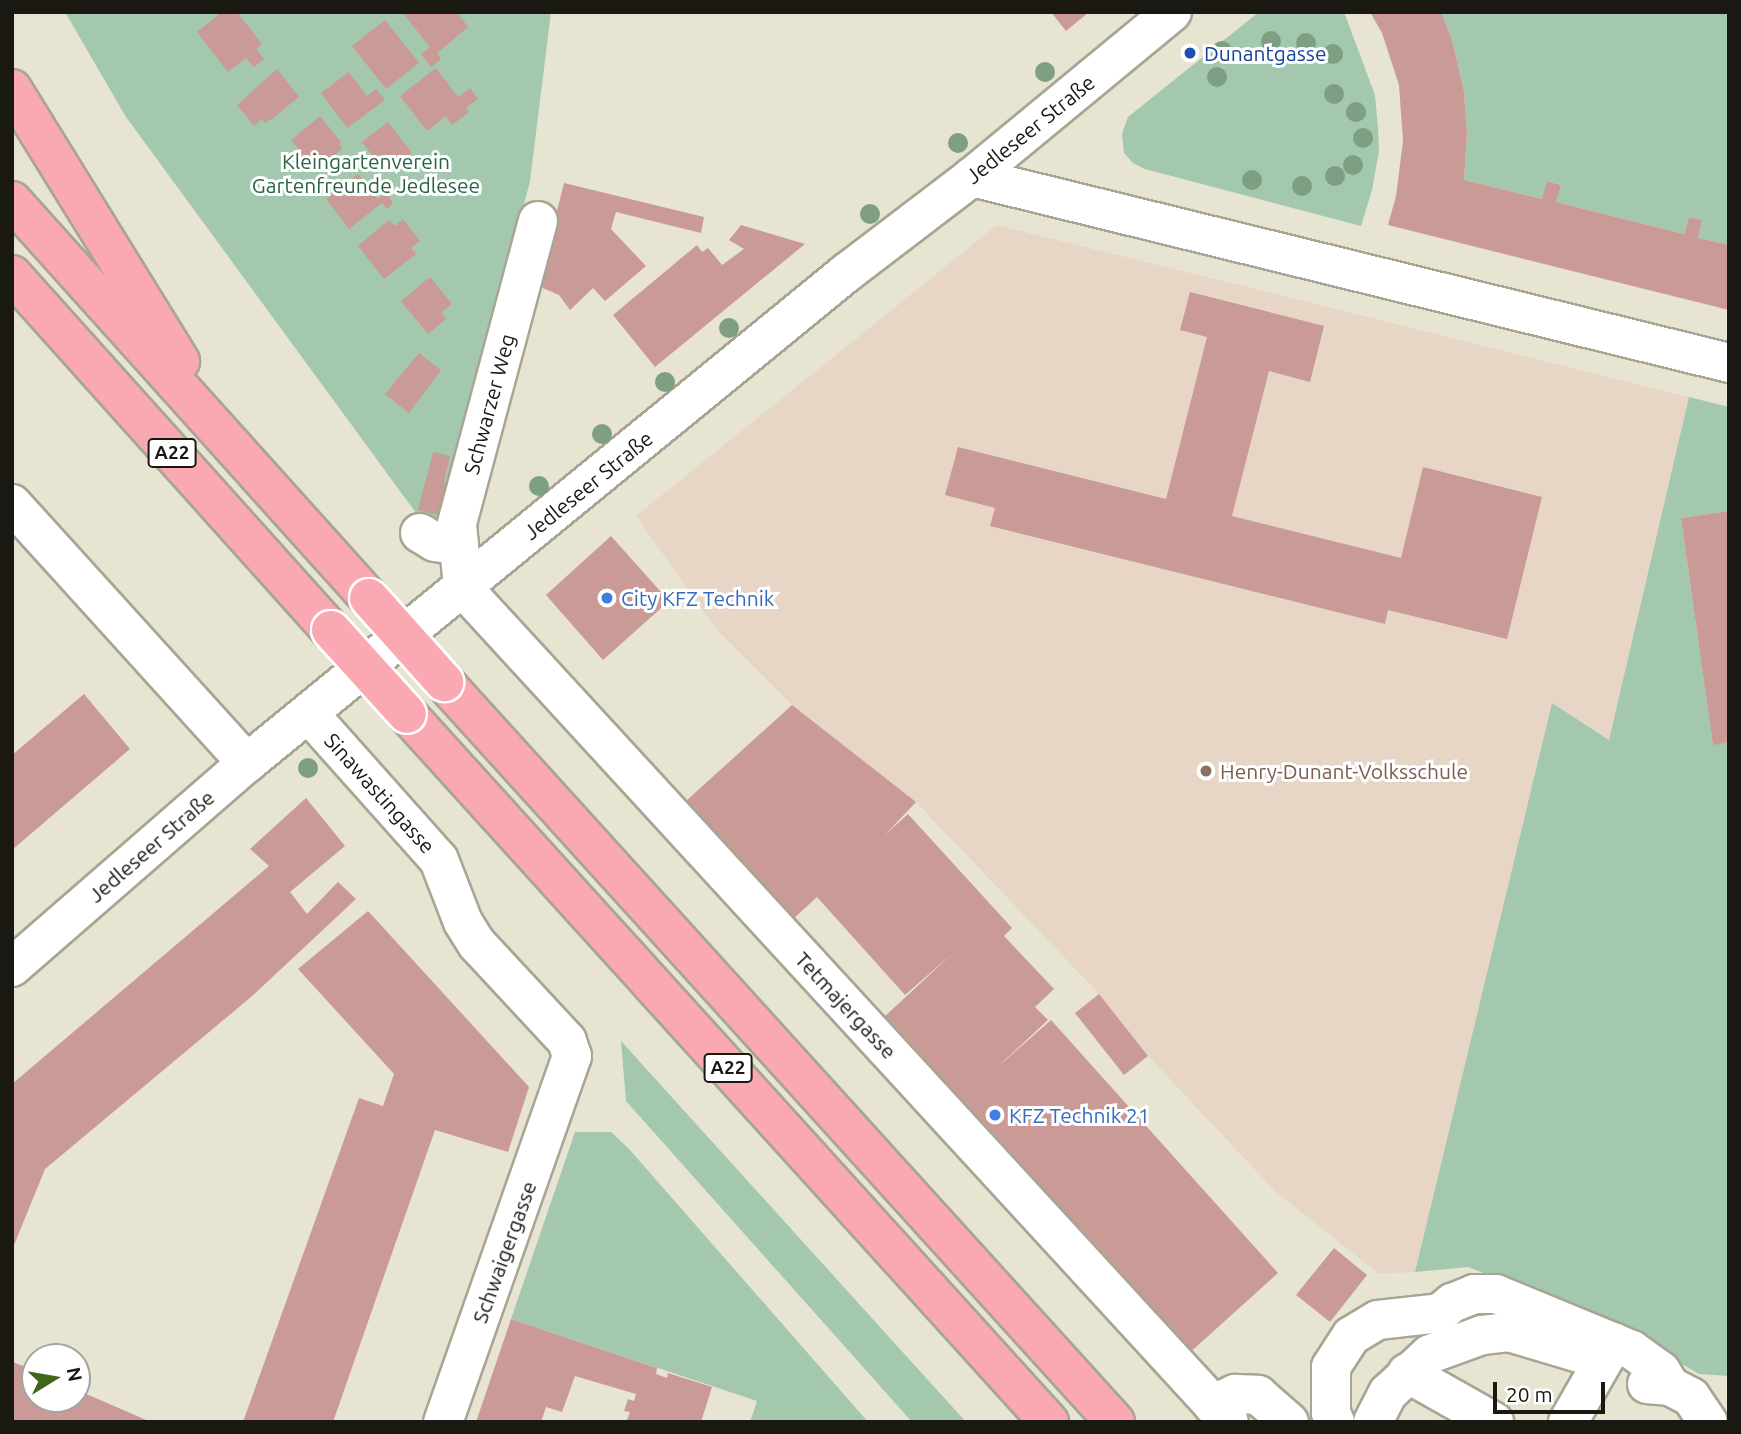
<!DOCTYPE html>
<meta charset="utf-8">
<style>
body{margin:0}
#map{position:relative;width:1741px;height:1434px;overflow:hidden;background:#e7e4d2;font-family:Ubuntu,sans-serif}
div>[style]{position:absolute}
.education>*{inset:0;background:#e7d6c5}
.green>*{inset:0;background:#a3c8ad}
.building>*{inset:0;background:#ca9a96}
.roads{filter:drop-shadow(2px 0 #a8a594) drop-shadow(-2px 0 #a8a594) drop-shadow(0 2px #a8a594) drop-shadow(0 -2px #a8a594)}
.minor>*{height:38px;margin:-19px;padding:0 19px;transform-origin:19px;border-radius:19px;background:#fff}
.highway>*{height:38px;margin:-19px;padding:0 19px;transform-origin:19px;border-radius:19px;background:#faa8b2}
.bridges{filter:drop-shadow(2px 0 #fff) drop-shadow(-2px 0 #fff) drop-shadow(0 2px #fff) drop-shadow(0 -2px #fff)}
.highway-bridge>*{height:38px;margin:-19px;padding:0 19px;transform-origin:19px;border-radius:19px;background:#faa8b2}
.trees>*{width:20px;height:20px;margin:-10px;border-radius:50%;background:#7e9f82}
.dots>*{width:19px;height:19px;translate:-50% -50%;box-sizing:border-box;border:4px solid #fff;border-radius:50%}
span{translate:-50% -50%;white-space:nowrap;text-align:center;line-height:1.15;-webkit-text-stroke:6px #fff;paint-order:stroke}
.shield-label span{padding:2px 5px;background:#fff;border:2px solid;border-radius:5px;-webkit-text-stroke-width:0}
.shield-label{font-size:19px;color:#191812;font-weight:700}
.transit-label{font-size:21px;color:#164399}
.left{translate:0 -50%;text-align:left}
.street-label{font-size:21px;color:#191812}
.park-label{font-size:21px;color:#296640}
.shop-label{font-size:21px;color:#366cbe}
.education-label{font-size:21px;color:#785e54}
.frame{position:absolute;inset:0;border:14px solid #191812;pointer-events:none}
.north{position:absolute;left:21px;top:1343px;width:70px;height:70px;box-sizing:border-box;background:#fff;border:2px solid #a3a3a0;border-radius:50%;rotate:79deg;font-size:19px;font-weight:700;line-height:28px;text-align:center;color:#191812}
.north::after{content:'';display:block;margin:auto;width:24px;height:32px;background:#43641b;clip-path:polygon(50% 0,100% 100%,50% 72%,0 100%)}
.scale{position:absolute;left:1493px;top:1382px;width:112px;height:32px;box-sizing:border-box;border:4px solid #191812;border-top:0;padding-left:9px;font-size:21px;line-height:24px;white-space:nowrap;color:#191812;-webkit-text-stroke:5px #fff;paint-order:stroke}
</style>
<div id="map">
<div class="education">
<div style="clip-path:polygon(997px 225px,1689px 397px,1609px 740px,1552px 703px,1415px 1272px,1379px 1274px,1276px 1192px,1148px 1056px,1099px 994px,916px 802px,792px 705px,717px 630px,636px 516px)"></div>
</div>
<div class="green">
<div style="clip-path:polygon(65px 12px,551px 12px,530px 181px,443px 517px,419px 517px,126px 117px)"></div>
<div style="clip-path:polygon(1259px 12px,1344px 12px,1375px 95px,1378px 128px,1379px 151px,1372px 190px,1361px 226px,1145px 169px,1133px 163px,1124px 153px,1122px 134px,1128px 117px)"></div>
<div style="clip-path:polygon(1441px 12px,1729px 12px,1729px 245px,1698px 238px,1702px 220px,1689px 217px,1684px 234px,1556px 202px,1561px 185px,1548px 181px,1542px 199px,1464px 180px,1467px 135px,1464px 91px,1452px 40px)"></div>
<div style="clip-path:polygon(1689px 397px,1729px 407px,1729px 511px,1681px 518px,1713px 744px,1729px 742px,1729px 1376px,1699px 1374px,1604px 1319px,1468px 1267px,1415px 1272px,1552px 703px,1609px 740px)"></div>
<div style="clip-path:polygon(621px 1041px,966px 1422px,912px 1422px,626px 1101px)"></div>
<div style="clip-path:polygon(575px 1132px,611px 1132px,630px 1150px,868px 1422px,750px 1422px,757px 1401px,511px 1319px)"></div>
</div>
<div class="building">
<div style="clip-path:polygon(222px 12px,237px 12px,262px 44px,256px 49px,264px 59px,254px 67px,246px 58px,228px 72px,197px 32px)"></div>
<div style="clip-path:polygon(402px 12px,457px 12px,468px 27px,437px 53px,441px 59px,431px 67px,421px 54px,430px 47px)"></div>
<div style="clip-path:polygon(1051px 12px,1089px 12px,1066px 31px)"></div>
<div style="clip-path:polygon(1370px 12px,1441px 12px,1452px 40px,1464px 91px,1467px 135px,1464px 180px,1542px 199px,1547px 181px,1561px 185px,1556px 202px,1684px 234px,1689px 217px,1702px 220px,1698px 238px,1729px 245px,1729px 310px,1388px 225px,1396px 196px,1403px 141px,1399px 85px,1382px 33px)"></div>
<div style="clip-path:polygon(385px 20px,419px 63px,386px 89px,352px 46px)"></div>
<div style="clip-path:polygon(436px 68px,458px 97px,470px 88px,478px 99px,466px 108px,469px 112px,452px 125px,446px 116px,427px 131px,400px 96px)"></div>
<div style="clip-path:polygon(277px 69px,299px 97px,273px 118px,265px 123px,262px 119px,254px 126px,237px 105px)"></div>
<div style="clip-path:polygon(349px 72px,367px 96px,376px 89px,385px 100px,347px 128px,321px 93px)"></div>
<div style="clip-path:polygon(320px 116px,341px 142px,339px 144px,342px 149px,326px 162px,322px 157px,312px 166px,291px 140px)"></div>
<div style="clip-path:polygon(388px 122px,412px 153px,386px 173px,362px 142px)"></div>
<div style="clip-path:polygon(358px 174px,378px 199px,386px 193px,393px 203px,387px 209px,382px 203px,349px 229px,326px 199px)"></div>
<div style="clip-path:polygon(564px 183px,704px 217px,701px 233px,616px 212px,611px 229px,646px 266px,605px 301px,593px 288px,570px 310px,559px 295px,538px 286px)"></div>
<div style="clip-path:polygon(403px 219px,420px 241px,411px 248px,416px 254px,384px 279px,358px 246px,389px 220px,395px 226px)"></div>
<div style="clip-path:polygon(741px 225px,805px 244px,655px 367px,613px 315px,697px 245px,702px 252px,708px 248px,722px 265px,744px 249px,729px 240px)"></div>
<div style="clip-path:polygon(430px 277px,452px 304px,441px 313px,446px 319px,428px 334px,401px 301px)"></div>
<div style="clip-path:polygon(1190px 292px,1324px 326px,1310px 382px,1269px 371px,1232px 516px,1401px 558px,1423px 467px,1542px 497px,1507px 639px,1388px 610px,1385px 624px,990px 526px,995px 508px,945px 495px,958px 447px,1166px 499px,1207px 337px,1180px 330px)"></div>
<div style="clip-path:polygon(419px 353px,441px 370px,409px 413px,385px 394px)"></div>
<div style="clip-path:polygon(433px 452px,450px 456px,444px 482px,450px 484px,443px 516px,418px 510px)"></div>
<div style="clip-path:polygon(1729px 511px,1729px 742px,1713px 745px,1681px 518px)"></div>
<div style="clip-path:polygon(611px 536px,669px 601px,603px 660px,546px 595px)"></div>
<div style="clip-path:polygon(84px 694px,130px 749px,12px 850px,12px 755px)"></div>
<div style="clip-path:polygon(792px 705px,916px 802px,885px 835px,908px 814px,1012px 928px,1004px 936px,1054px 989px,1035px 1007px,1048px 1020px,994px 1070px,1051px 1020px,1278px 1273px,1186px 1356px,882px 1019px,953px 953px,905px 995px,817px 897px,792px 920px,686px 801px)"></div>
<div style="clip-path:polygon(306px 798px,345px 846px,290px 892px,307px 914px,338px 882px,356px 899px,251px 997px,45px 1169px,12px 1250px,12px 1084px,269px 866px,250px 849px)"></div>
<div style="clip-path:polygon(368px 911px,529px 1087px,508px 1152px,435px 1130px,333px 1422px,243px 1422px,359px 1098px,383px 1106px,394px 1074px,298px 969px)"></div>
<div style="clip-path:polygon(1099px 994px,1148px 1056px,1124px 1075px,1075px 1013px)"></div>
<div style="clip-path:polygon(1334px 1248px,1367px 1275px,1330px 1322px,1296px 1295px)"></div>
<div style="clip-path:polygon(511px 1319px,657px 1368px,656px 1374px,667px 1378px,668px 1373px,712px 1387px,701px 1422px,626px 1422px,630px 1412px,624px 1411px,628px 1399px,634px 1401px,636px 1394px,575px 1376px,562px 1412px,546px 1407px,541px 1422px,476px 1422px)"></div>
<div style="clip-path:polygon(13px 1362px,35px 1371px,35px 1399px,77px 1399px,77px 1390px,151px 1422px,12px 1422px)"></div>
</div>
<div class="roads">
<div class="minor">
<div style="left:972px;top:177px;width:780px;rotate:13.8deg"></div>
<div style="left:538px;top:221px;width:314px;rotate:105deg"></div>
<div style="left:457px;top:524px;width:64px;rotate:84.6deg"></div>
<div style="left:463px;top:588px;width:1132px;rotate:47.43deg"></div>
<div style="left:12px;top:504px;width:350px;rotate:47.8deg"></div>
<div style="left:420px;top:533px;width:17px;rotate:31deg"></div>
<div style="left:435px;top:542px;width:24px;rotate:9deg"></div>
<div style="left:309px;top:714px;width:195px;rotate:48.3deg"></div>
<div style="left:439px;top:860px;width:66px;rotate:68.8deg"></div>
<div style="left:463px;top:922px;width:26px;rotate:58deg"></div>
<div style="left:477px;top:944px;width:132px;rotate:47.1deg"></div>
<div style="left:567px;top:1041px;width:16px;rotate:72deg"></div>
<div style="left:572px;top:1056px;width:388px;rotate:109.4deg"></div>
<div style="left:12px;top:967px;width:311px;rotate:-41deg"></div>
<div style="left:247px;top:763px;width:774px;rotate:-39.28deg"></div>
<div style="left:846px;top:273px;width:158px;rotate:-37.3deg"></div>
<div style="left:972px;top:177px;width:259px;rotate:-39.5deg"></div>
<div style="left:1407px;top:1373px;width:100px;rotate:29.4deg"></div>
<div style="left:1647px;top:1384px;width:23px;rotate:5deg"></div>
<div style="left:1670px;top:1386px;width:24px;rotate:28deg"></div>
<div style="left:1691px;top:1397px;width:30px;rotate:56deg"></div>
<div style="left:1213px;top:1405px;width:25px;rotate:-27deg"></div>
<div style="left:1235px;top:1394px;width:23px;rotate:2deg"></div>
<div style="left:1258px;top:1395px;width:41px;rotate:41.1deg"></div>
<div style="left:1335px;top:1422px;width:10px;rotate:-114deg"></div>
<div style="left:1331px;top:1413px;width:46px;rotate:-90deg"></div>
<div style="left:1331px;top:1367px;width:37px;rotate:-57deg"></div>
<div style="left:1351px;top:1336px;width:31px;rotate:-31deg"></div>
<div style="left:1378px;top:1320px;width:62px;rotate:-6.4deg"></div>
<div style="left:1440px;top:1313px;width:16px;rotate:-40deg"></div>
<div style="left:1452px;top:1303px;width:24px;rotate:-22deg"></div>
<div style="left:1474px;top:1294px;width:22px"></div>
<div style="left:1496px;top:1294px;width:147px;rotate:22.4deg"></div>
<div style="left:1632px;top:1350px;width:36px;rotate:36deg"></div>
<div style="left:1661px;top:1371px;width:17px;rotate:59deg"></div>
<div style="left:1373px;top:1422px;width:33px;rotate:-63deg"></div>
<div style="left:1388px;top:1393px;width:57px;rotate:-42.9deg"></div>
<div style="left:1430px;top:1354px;width:55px;rotate:-20.1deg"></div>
<div style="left:1482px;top:1335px;width:27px;rotate:-6deg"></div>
<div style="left:1509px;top:1332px;width:77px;rotate:16.6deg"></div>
<div style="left:1568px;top:1422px;width:92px;rotate:-60.1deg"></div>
</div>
<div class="highway">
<div style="left:12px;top:89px;width:320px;rotate:58.3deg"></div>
<div style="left:12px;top:201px;width:534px;rotate:48.04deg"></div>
<div style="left:12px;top:275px;width:477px;rotate:48.1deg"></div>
<div style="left:444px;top:682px;width:999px;rotate:47.8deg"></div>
<div style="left:407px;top:714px;width:956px;rotate:47.8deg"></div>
</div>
</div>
<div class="bridges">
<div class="highway-bridge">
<div style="left:369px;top:598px;width:113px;rotate:48.2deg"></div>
<div style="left:331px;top:630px;width:113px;rotate:47.9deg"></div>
</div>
</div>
<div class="trees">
<div style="left:1271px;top:41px"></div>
<div style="left:1306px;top:43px"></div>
<div style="left:1222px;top:51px"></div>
<div style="left:1333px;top:54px"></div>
<div style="left:1045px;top:72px"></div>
<div style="left:1217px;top:77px"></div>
<div style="left:1334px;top:94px"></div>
<div style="left:1356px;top:112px"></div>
<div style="left:1363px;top:138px"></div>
<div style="left:958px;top:143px"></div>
<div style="left:1353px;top:165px"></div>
<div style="left:1335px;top:176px"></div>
<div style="left:1252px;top:180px"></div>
<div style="left:1302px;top:186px"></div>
<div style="left:870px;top:214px"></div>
<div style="left:729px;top:328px"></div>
<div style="left:665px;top:382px"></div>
<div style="left:602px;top:434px"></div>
<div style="left:539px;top:486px"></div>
<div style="left:308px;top:768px"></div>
</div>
<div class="dots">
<div style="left:1190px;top:53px;background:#1a4fb4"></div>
<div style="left:607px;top:598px;background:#3f7fe0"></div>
<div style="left:1206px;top:771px;background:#8d6e63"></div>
<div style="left:995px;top:1115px;background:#3f7fe0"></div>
</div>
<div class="shield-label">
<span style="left:172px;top:453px">A22</span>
<span style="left:728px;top:1068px">A22</span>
</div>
<div class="transit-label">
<span class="left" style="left:1204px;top:53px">Dunantgasse</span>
</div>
<div class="street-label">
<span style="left:1030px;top:129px;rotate:-39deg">Jedleseer Straße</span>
<span style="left:489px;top:404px;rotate:-75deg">Schwarzer Weg</span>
<span style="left:588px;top:485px;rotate:-39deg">Jedleseer Straße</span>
<span style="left:380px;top:793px;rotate:48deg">Sinawastingasse</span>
<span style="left:151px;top:846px;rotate:-41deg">Jedleseer Straße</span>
<span style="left:846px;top:1005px;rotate:47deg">Tetmajergasse</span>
<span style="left:504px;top:1252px;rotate:-70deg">Schwaigergasse</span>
</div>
<div class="park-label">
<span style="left:366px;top:173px">Kleingartenverein<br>Gartenfreunde Jedlesee</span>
</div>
<div class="shop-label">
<span class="left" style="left:621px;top:598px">City KFZ Technik</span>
<span class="left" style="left:1009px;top:1115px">KFZ Technik 21</span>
</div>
<div class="education-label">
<span class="left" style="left:1220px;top:771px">Henry-Dunant-Volksschule</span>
</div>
<div class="frame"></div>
<div class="north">N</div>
<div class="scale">20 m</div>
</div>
